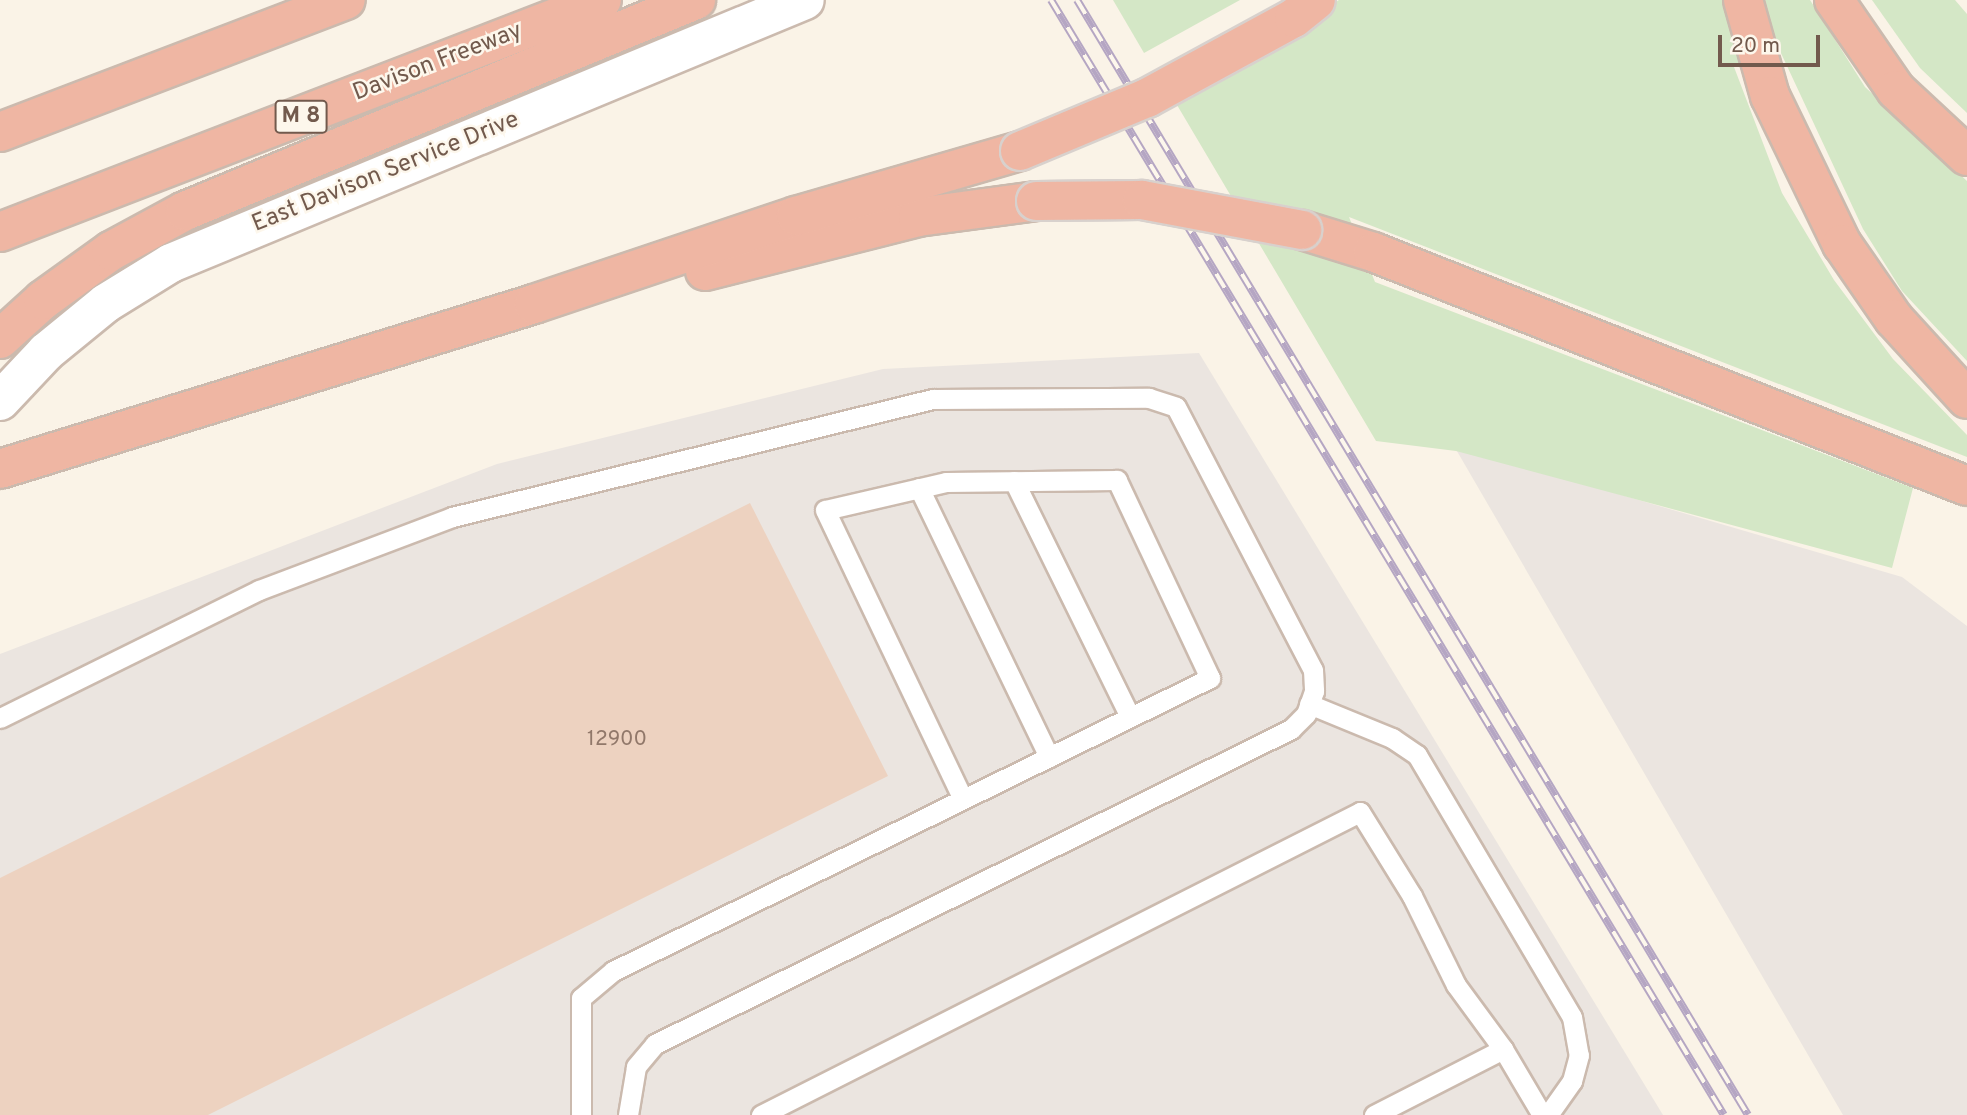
<!DOCTYPE html>
<style>
body{margin:0}
#map{position:relative;width:1967px;height:1115px;overflow:hidden;background:#faf3e7;font-family:Overpass,sans-serif}
div>[style]{position:absolute}
.industrial>*{inset:0;background:#ebe5e0}
.green>*{inset:0;background:#d4e7c6}
.building>*{inset:0;background:#edd2c0}
.roads{filter:drop-shadow(2px 0 #cbbaae) drop-shadow(-2px 0 #cbbaae) drop-shadow(0 2px #cbbaae) drop-shadow(0 -2px #cbbaae)}
.lane>*{height:19px;margin:-9.5px;padding:0 9.5px;transform-origin:9.5px;border-radius:9.5px;background:#fff}
.secondary>*{height:38px;margin:-19px;padding:0 19px;transform-origin:19px;border-radius:19px;background:#fff}
.highway>*{height:38px;margin:-19px;padding:0 19px;transform-origin:19px;border-radius:19px;background:#efb6a3}
.rail>*{height:8px;margin-top:-4px;transform-origin:0;background:repeating-linear-gradient(90deg,#fdf7ec 0 16px,#b5a6c3 0 32px);box-sizing:border-box;border-block:2px solid #b5a6c3}
.bridges{filter:drop-shadow(2px 0 #d8d1cd) drop-shadow(-2px 0 #d8d1cd) drop-shadow(0 2px #d8d1cd) drop-shadow(0 -2px #d8d1cd)}
.highway-bridge>*{height:38px;margin:-19px;padding:0 19px;transform-origin:19px;border-radius:19px;background:#efb6a3}
span{translate:-50% -50%;white-space:nowrap;text-align:center;line-height:1.15;-webkit-text-stroke:5px #fdf7ec;paint-order:stroke}
.number-label{font-size:21px;color:#91786a}
.number-label span{-webkit-text-stroke-width:0}
.shield-label span{padding:2px 5px;background:#fdf7ec;border:2px solid;border-radius:5px;-webkit-text-stroke-width:0}
.shield-label{font-size:23px;color:#725a4d;font-weight:700}
.street-label{font-size:24px;color:#725a4d}
.scale{position:absolute;left:1718px;top:35px;width:102px;height:32px;box-sizing:border-box;border:4px solid #725a4d;border-top:0;padding-left:9px;font-size:21px;line-height:24px;white-space:nowrap;color:#725a4d;-webkit-text-stroke:5px #fdf7ec;paint-order:stroke}
</style>
<div id="map">
<div class="industrial">
<div style="clip-path:polygon(1199px 353px,1663px 1115px,0 1115px,0 654px,497px 464px,883px 369px)"></div>
<div style="clip-path:polygon(1454px 446px,1902px 577px,1967px 626px,1967px 1115px,1843px 1115px)"></div>
</div>
<div class="green">
<div style="clip-path:polygon(1113px 0,1240px 0,1144px 53px)"></div>
<div style="clip-path:polygon(1339px 0,1810px 0,1865px 87px,1967px 181px,1967px 361px,1902px 291px,1863px 229px,1780px 51px,1734px 67px,1782px 193px,1834px 280px,1893px 359px,1967px 435px,1967px 457px,1349px 217px,1375px 282px,1913px 488px,1892px 568px,1456px 451px,1376px 441px,1177px 105px)"></div>
<div style="clip-path:polygon(1872px 0,1955px 0,1967px 14px,1967px 113px,1920px 68px)"></div>
</div>
<div class="building">
<div style="clip-path:polygon(750px 503px,888px 776px,208px 1115px,0 1115px,0 878px)"></div>
</div>
<div class="roads">
<div class="lane">
<div style="left:1014px;top:481px;width:263px;rotate:63.8deg"></div>
<div style="left:919px;top:488px;width:299px;rotate:64.2deg"></div>
<div style="left:1309px;top:704px;width:90px;rotate:22.3deg"></div>
<div style="left:1392px;top:738px;width:30px;rotate:34deg"></div>
<div style="left:1417px;top:755px;width:304px;rotate:59.4deg"></div>
<div style="left:1572px;top:1017px;width:39px;rotate:80deg"></div>
<div style="left:1579px;top:1055px;width:27px;rotate:105deg"></div>
<div style="left:1572px;top:1081px;width:42px;rotate:125.2deg"></div>
<div style="left:0;top:718px;width:289px;rotate:-26.3deg"></div>
<div style="left:259px;top:590px;width:206px;rotate:-20.7deg"></div>
<div style="left:452px;top:517px;width:495px;rotate:-13.8deg"></div>
<div style="left:933px;top:399px;width:216px;rotate:-0.3deg"></div>
<div style="left:1149px;top:398px;width:28px;rotate:18deg"></div>
<div style="left:1176px;top:407px;width:297px;rotate:62.5deg"></div>
<div style="left:1313px;top:670px;width:21px;rotate:87deg"></div>
<div style="left:1314px;top:691px;width:24px;rotate:109deg"></div>
<div style="left:1306px;top:714px;width:21px;rotate:135deg"></div>
<div style="left:1291px;top:729px;width:710px;rotate:153.65deg"></div>
<div style="left:655px;top:1044px;width:30px;rotate:130deg"></div>
<div style="left:636px;top:1067px;width:49px;rotate:99.5deg"></div>
<div style="left:581px;top:1115px;width:117px;rotate:-90deg"></div>
<div style="left:581px;top:998px;width:42px;rotate:-40.2deg"></div>
<div style="left:613px;top:971px;width:665px;rotate:-26.14deg"></div>
<div style="left:1210px;top:678px;width:219px;rotate:-115.2deg"></div>
<div style="left:1117px;top:480px;width:171px;rotate:179.3deg"></div>
<div style="left:946px;top:482px;width:124px;rotate:167deg"></div>
<div style="left:825px;top:510px;width:320px;rotate:64.5deg"></div>
<div style="left:761px;top:1115px;width:671px;rotate:-26.83deg"></div>
<div style="left:1360px;top:812px;width:99px;rotate:58.2deg"></div>
<div style="left:1412px;top:896px;width:99px;rotate:63.7deg"></div>
<div style="left:1456px;top:985px;width:79px;rotate:53.7deg"></div>
<div style="left:1374px;top:1115px;width:145px;rotate:-27.1deg"></div>
<div style="left:1503px;top:1049px;width:77px;rotate:59.4deg"></div>
</div>
<div class="secondary">
<div style="left:0;top:401px;width:67px;rotate:-46.8deg"></div>
<div style="left:46px;top:352px;width:77px;rotate:-39.2deg"></div>
<div style="left:106px;top:303px;width:76px;rotate:-31.6deg"></div>
<div style="left:171px;top:263px;width:686px;rotate:-22.53deg"></div>
</div>
<div class="highway">
<div style="left:1743px;top:0;width:100px;rotate:74.3deg"></div>
<div style="left:1770px;top:96px;width:165px;rotate:64.1deg"></div>
<div style="left:1842px;top:244px;width:91px;rotate:55.3deg"></div>
<div style="left:1894px;top:319px;width:108px;rotate:47.6deg"></div>
<div style="left:1834px;top:0;width:109px;rotate:55.4deg"></div>
<div style="left:1896px;top:90px;width:97px;rotate:42.9deg"></div>
<div style="left:0;top:132px;width:370px;rotate:-20.9deg"></div>
<div style="left:1302px;top:230px;width:74px;rotate:17.2deg"></div>
<div style="left:1373px;top:252px;width:638px;rotate:21.5deg"></div>
<div style="left:0;top:232px;width:645px;rotate:-21.08deg"></div>
<div style="left:705px;top:271px;width:220px;rotate:-14.2deg"></div>
<div style="left:918px;top:217px;width:119px;rotate:-7.7deg"></div>
<div style="left:0;top:339px;width:58px;rotate:-42.2deg"></div>
<div style="left:43px;top:300px;width:84px;rotate:-35.8deg"></div>
<div style="left:111px;top:251px;width:84px;rotate:-28.4deg"></div>
<div style="left:185px;top:211px;width:553px;rotate:-22.44deg"></div>
<div style="left:0;top:469px;width:559px;rotate:-17.17deg"></div>
<div style="left:534px;top:304px;width:276px;rotate:-18.6deg"></div>
<div style="left:796px;top:216px;width:233px;rotate:-16.2deg"></div>
</div>
</div>
<div class="rail">
<div style="left:1051px;top:0;width:1302px;rotate:58.89deg"></div>
<div style="left:1077px;top:0;width:1301px;rotate:58.96deg"></div>
</div>
<div class="bridges">
<div class="highway-bridge">
<div style="left:1020px;top:151px;width:138px;rotate:-22.7deg"></div>
<div style="left:1147px;top:98px;width:167px;rotate:-28.6deg"></div>
<div style="left:1294px;top:18px;width:28px;rotate:-39deg"></div>
<div style="left:1036px;top:201px;width:106px;rotate:-0.5deg"></div>
<div style="left:1142px;top:200px;width:163px;rotate:10.6deg"></div>
</div>
</div>
<div class="number-label">
<span style="left:617px;top:740px">12900</span>
</div>
<div class="shield-label">
<span style="left:301px;top:117px">M 8</span>
</div>
<div class="street-label">
<span style="left:438px;top:63px;rotate:-21deg">Davison Freeway</span>
<span style="left:386px;top:173px;rotate:-22deg">East Davison Service Drive</span>
</div>
<div class="scale">20 m</div>
</div>
